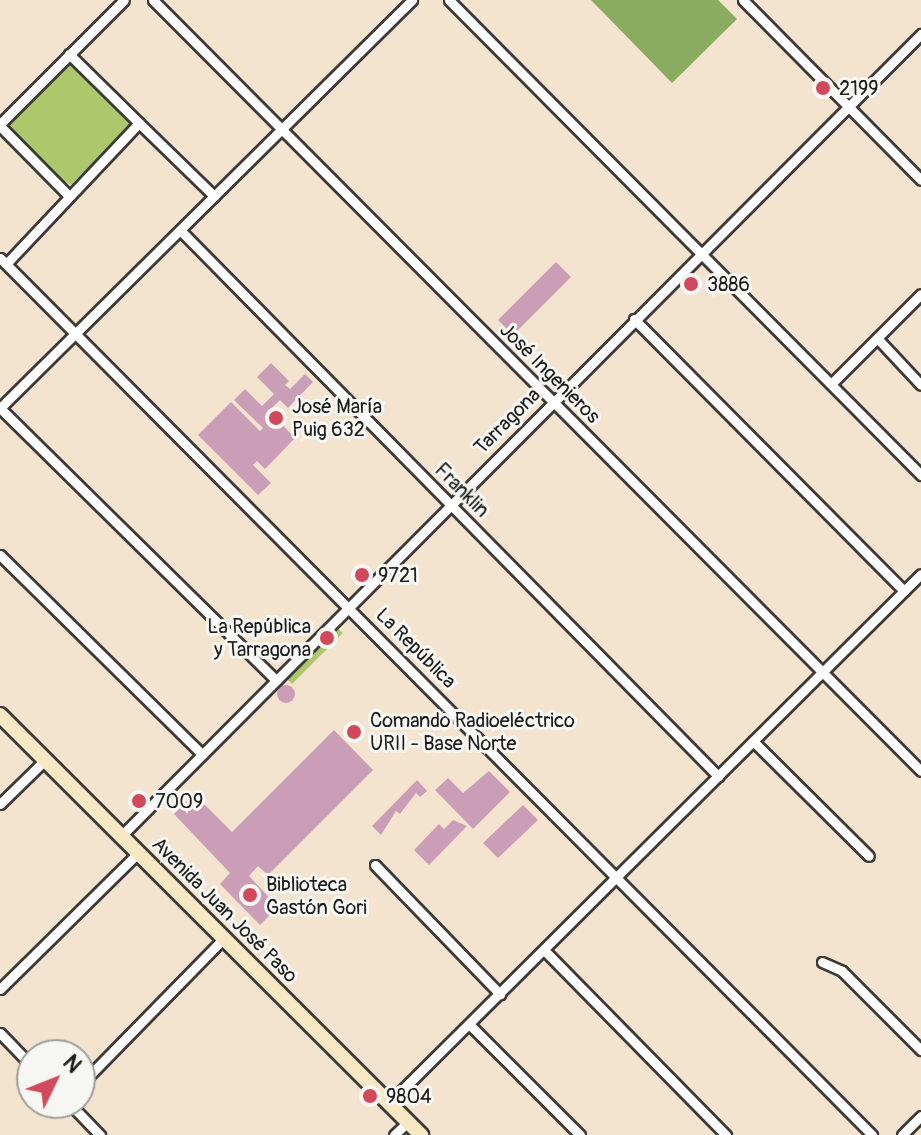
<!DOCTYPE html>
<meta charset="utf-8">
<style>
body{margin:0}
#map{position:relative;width:921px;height:1135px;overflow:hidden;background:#f4e4cf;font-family:Pangolin,sans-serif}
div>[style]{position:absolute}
.green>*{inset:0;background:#adc76d}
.forest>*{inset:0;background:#8aac60}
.building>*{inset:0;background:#cb9eb8}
.round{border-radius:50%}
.roads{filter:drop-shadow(2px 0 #3c3a37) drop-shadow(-2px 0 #3c3a37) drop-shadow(0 2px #3c3a37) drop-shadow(0 -2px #3c3a37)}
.minor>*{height:9px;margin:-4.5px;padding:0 4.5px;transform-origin:4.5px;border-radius:4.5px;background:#fff}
.secondary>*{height:14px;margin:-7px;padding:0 7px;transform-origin:7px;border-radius:7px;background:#f7e8c3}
.dots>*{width:22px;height:22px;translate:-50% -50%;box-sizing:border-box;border:4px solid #f6f6f2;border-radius:50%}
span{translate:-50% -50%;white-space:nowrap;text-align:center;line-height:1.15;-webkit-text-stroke:6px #f6f6f2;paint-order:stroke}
.poi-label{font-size:20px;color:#1c1c1c}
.left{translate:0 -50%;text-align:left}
.right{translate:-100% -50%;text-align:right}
.street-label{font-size:20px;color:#1c1c1c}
.north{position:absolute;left:16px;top:1039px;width:80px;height:80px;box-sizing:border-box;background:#f6f6f2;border:2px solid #9f9f9c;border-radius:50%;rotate:47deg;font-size:22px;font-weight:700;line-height:32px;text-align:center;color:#1c1c1c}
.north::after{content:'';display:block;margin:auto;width:28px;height:36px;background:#d1495b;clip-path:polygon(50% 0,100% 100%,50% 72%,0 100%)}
</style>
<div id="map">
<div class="green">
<div style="clip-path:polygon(70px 62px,131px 124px,71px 185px,52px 174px,7px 126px)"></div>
<div style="clip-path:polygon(336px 627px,343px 633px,292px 684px,286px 678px)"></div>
</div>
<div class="forest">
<div style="clip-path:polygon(591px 0,718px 0,737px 19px,672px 83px)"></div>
</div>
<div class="building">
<div style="clip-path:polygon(556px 262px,571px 277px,513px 335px,498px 320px)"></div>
<div style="clip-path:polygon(271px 363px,289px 381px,285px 385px,290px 389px,305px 374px,313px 382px,288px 408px,280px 400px,269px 411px,295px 438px,265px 469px,257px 461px,253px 465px,271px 483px,258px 495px,198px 435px,231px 402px,260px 431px,263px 428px,234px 400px,245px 389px,262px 406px,274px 394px,257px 377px)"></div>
<div class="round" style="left:277px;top:685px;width:18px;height:18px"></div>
<div style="clip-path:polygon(334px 730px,373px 770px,268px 875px,258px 866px,249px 876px,278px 907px,260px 925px,220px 884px,230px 873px,174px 814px,194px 794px,232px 832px)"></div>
<div style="clip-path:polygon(489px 771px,510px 792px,473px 829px,435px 790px,448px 778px,463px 793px)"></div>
<div style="clip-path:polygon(417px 780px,427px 791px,420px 797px,416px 793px,400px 814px,396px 811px,381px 835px,372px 826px)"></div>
<div style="clip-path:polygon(523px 805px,538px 820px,498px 858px,483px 843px)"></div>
<div style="clip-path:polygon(453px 820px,467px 826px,429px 865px,414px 850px,439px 824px,444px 829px)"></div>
</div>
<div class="roads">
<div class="minor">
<div style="left:153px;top:0;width:1088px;rotate:45.11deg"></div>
<div style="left:449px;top:0;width:670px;rotate:45.18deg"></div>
<div style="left:743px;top:0;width:253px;rotate:45.3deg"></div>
<div style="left:69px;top:54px;width:98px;rotate:44.6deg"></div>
<div style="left:0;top:124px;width:175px;rotate:-45deg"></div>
<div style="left:0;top:126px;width:98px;rotate:45.4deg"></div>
<div style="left:180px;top:230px;width:767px;rotate:45.42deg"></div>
<div style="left:0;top:258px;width:1237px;rotate:45.16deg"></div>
<div style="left:6px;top:264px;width:194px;rotate:-46.7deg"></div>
<div style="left:139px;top:123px;width:105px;rotate:44.2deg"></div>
<div style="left:634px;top:319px;width:383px;rotate:45.2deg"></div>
<div style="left:877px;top:338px;width:64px;rotate:46.9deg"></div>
<div style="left:831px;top:384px;width:127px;rotate:-45deg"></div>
<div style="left:0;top:408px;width:580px;rotate:-44.72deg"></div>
<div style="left:0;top:408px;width:388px;rotate:44.6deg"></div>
<div style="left:0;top:555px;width:284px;rotate:44.6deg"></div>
<div style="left:753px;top:741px;width:163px;rotate:44.8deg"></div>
<div style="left:0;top:804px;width:63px;rotate:-44.4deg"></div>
<div style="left:121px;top:836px;width:1133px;rotate:-45.07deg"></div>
<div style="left:375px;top:865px;width:180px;rotate:45.9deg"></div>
<div style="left:544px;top:950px;width:260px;rotate:45.5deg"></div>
<div style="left:822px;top:962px;width:22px;rotate:24deg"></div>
<div style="left:842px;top:971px;width:112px;rotate:45deg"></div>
<div style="left:0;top:989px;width:195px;rotate:-44.6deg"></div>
<div style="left:469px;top:1024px;width:157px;rotate:45deg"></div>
<div style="left:0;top:1033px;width:46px;rotate:45.9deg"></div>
<div style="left:80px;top:1085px;width:206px;rotate:-45.6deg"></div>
<div style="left:69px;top:1103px;width:45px;rotate:45.9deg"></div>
<div style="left:389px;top:1103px;width:750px;rotate:-44.84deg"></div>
<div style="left:394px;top:1135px;width:19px;rotate:-43deg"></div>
<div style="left:902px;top:1135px;width:27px;rotate:-45deg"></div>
</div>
<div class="secondary">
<div style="left:0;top:715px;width:595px;rotate:44.93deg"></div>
</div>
</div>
<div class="dots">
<div style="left:823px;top:88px;background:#d1495b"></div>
<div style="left:691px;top:284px;background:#d1495b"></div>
<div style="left:276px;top:418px;background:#d1495b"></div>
<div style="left:362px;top:575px;background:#d1495b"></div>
<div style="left:327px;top:638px;background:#d1495b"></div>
<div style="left:354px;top:732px;background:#d1495b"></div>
<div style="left:139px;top:801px;background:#d1495b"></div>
<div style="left:250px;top:895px;background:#d1495b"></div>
<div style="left:370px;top:1096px;background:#d1495b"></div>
</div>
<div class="poi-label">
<span class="left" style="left:839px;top:88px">2199</span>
<span class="left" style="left:707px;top:284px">3886</span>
<span class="left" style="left:292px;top:418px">José María<br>Puig 632</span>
<span class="left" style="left:378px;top:575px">9721</span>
<span class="right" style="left:311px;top:638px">La República<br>y Tarragona</span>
<span class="left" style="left:370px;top:732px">Comando Radioeléctrico<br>URII - Base Norte</span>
<span class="left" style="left:155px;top:801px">7009</span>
<span class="left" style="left:266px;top:896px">Biblioteca<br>Gastón Gori</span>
<span class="left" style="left:386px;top:1096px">9804</span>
</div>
<div class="street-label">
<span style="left:550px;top:373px;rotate:45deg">José Ingenieros</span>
<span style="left:507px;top:421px;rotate:-45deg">Tarragona</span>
<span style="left:462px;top:490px;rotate:45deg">Franklin</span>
<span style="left:416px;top:648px;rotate:45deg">La República</span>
<span style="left:225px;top:910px;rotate:45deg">Avenida Juan José Paso</span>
</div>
<div class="north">N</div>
</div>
